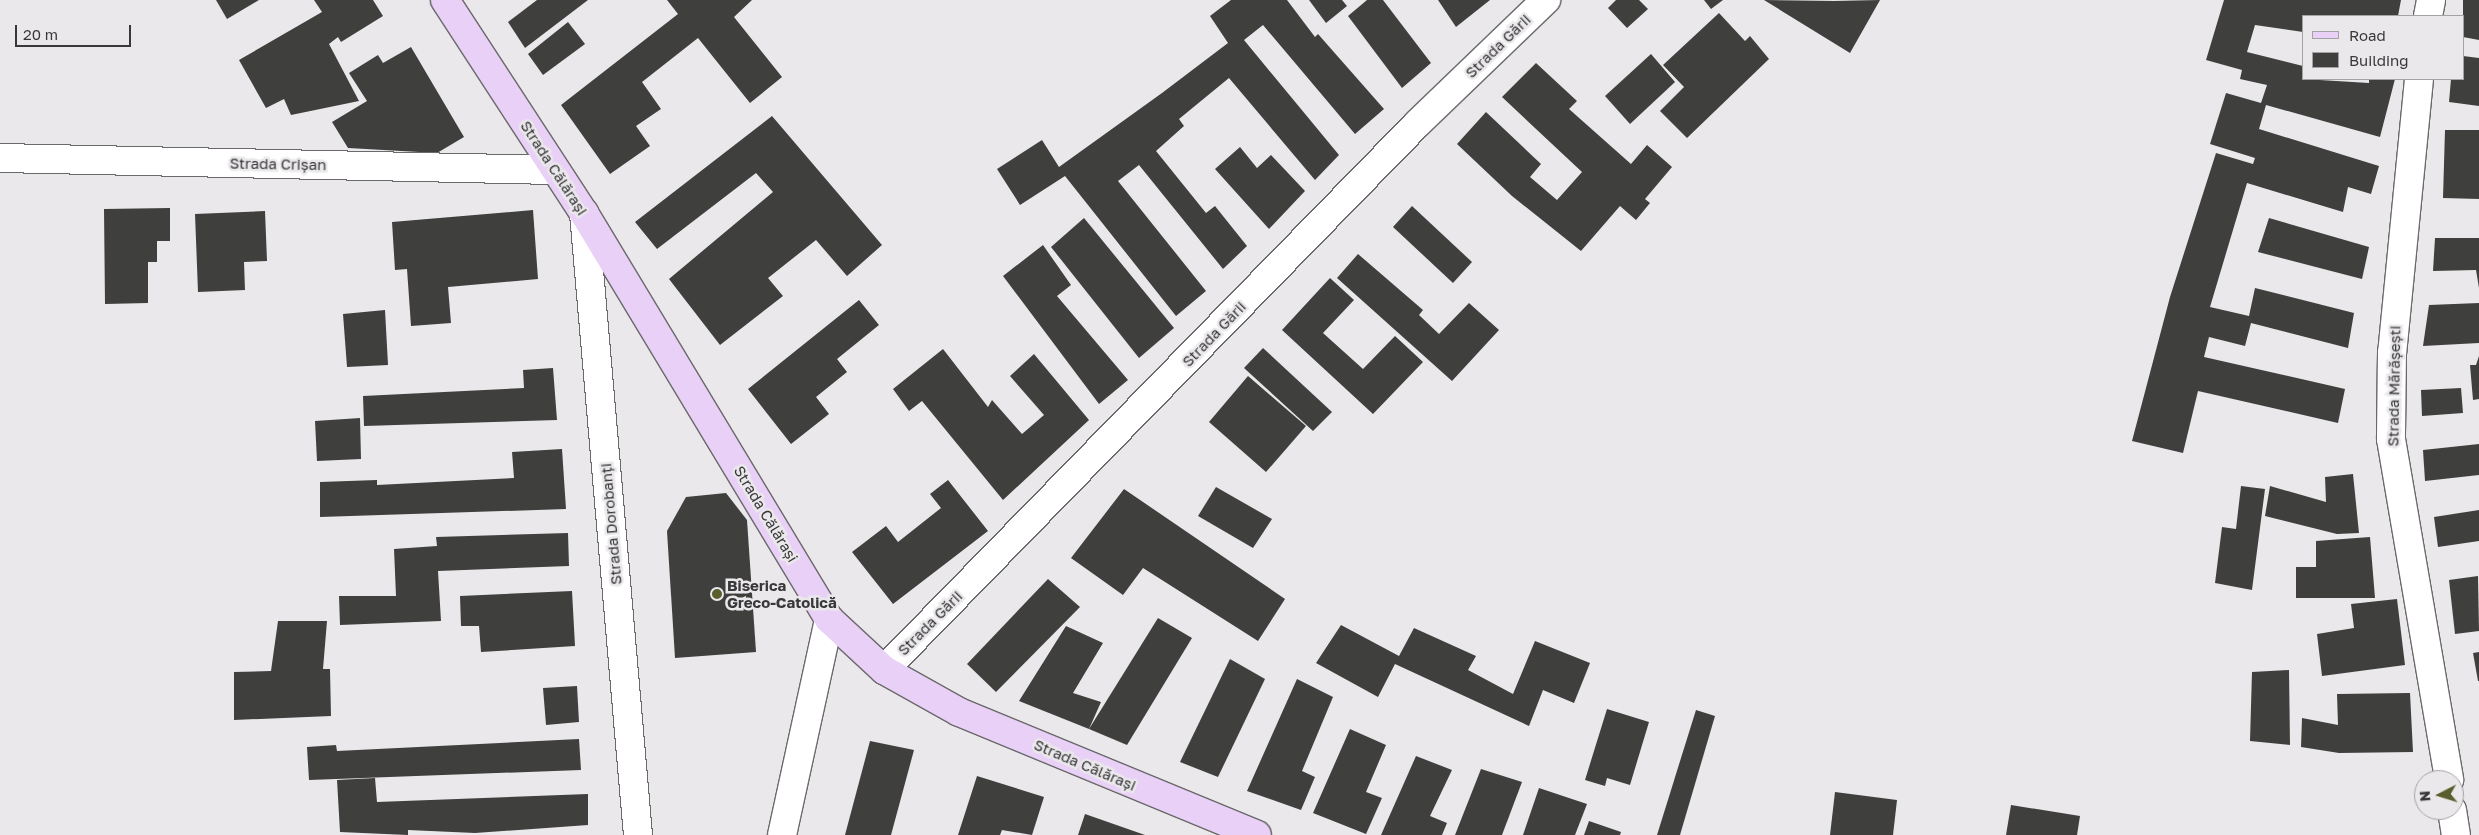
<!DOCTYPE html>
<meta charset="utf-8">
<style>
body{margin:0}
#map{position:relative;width:2479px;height:835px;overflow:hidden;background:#eae8eb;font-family:"Golos Text",sans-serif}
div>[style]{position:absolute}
.building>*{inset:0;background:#3f403d}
.roads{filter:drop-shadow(1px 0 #6a696b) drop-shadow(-1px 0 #6a696b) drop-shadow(0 1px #6a696b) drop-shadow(0 -1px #6a696b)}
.minor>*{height:28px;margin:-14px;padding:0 14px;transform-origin:14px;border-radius:14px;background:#fff}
.major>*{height:28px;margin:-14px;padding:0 14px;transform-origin:14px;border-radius:14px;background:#e9d0f7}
.dots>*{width:14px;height:14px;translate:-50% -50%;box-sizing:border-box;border:2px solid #eae8eb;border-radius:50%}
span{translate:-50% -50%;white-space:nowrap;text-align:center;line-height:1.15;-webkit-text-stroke:5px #eae8eb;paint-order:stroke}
.street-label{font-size:15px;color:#393839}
.poi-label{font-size:15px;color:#393839;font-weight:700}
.left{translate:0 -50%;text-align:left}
.legend{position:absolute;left:2302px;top:15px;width:162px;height:65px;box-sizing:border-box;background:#eae8eb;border:1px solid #a3a2a4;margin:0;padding:6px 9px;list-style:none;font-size:15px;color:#393839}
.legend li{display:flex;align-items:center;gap:10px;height:25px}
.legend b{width:25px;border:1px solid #a3a2a4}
.north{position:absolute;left:2414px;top:770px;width:50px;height:50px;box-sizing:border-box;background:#eae8eb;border:1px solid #a3a2a4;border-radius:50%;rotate:265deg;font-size:14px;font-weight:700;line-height:20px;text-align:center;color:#393839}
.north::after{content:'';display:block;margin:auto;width:18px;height:22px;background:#595e2c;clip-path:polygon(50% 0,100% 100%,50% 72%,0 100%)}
.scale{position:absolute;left:15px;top:25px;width:116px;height:22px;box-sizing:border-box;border:2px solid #393839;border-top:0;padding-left:6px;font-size:15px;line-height:18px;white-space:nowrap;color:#393839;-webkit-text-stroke:4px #eae8eb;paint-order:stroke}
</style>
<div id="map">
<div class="building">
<div style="clip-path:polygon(216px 0,259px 0,227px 19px)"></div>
<div style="clip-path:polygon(314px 0,373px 0,383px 16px,341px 42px,338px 37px,329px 44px,359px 101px,291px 115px,284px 99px,266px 108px,239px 60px,322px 12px)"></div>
<div style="clip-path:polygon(537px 0,588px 0,525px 48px,508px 22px)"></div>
<div style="clip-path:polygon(667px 0,752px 0,734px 17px,782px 77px,750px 103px,698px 38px,642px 82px,661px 109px,636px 126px,650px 146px,610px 174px,561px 105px,678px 14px)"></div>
<div style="clip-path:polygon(1231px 0,1287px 0,1315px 37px,1318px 34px,1384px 109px,1355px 134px,1263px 25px,1244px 40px,1339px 155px,1315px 180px,1229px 78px,1179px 119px,1184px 126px,1156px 151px,1206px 213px,1215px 206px,1247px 246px,1223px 269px,1139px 165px,1118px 181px,1206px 291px,1176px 316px,1065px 176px,1020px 205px,997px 169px,1042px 140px,1059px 167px,1162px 93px,1228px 43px,1210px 16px)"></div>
<div style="clip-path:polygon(1309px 0,1342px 0,1347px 6px,1326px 23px)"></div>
<div style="clip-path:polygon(1367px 0,1383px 0,1431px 63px,1402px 88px,1348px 16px)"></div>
<div style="clip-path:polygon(1438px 0,1490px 0,1456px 27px)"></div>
<div style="clip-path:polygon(1616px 0,1639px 0,1648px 9px,1627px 28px,1608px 8px)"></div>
<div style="clip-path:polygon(1704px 0,1723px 0,1711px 9px)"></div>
<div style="clip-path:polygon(1764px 0,1834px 1px,1880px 0,1850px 53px)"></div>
<div style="clip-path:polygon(2224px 0,2401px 0,2398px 16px,2303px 16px,2303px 32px,2255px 25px,2247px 52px,2303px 66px,2303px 79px,2369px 83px,2369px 79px,2395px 79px,2380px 137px,2266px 105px,2259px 129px,2379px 166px,2371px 194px,2348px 187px,2343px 212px,2247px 183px,2210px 307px,2249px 316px,2255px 288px,2354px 313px,2348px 348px,2251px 323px,2245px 346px,2209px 337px,2204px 357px,2345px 389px,2338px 423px,2198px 391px,2183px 453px,2132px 441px,2170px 297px,2216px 153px,2253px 164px,2255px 158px,2210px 144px,2226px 93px,2261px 103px,2267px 85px,2240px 79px,2242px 70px,2206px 60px)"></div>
<div style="clip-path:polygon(2463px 0,2479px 0,2479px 40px,2463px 37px)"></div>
<div style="clip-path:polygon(1719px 13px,1745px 41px,1750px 36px,1769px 59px,1687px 138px,1660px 111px,1684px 87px,1663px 65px)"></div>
<div style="clip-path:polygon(568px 22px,585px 44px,543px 75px,528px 54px)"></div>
<div style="clip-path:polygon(411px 47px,464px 137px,437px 153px,348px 148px,332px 122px,367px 101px,349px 73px,378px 55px,383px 63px)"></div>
<div style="clip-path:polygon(1651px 54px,1675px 82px,1630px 124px,1605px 96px)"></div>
<div style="clip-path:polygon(2463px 56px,2479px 58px,2479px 106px,2449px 102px,2451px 79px,2463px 79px)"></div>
<div style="clip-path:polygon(1536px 63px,1577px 101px,1569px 109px,1631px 164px,1647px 145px,1672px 167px,1645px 199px,1650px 203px,1636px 220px,1620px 206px,1581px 251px,1512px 196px,1457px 144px,1486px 112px,1541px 164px,1530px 177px,1557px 200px,1582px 172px,1502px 97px)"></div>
<div style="clip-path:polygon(772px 116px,882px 245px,847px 276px,816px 240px,768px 278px,783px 296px,720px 345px,669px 279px,773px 192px,756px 173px,657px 249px,635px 222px)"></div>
<div style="clip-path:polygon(2445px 130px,2479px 130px,2479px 199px,2443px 198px)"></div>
<div style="clip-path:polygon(1240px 147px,1257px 168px,1271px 155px,1305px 191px,1269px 229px,1215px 169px)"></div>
<div style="clip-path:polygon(1412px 206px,1472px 262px,1453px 283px,1393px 227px)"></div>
<div style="clip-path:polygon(170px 208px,170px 241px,157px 241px,157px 262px,148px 262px,148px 303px,105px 304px,104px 209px)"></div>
<div style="clip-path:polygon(533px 210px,538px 279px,448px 287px,451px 323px,411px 326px,407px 269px,395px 270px,392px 222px)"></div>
<div style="clip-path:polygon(265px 211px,267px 261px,244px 262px,245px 290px,198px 292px,195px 214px)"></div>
<div style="clip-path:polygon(1084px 218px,1174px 328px,1139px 358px,1051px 247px)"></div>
<div style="clip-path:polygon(2269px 218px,2369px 247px,2362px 279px,2258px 252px)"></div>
<div style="clip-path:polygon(2435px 238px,2479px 238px,2479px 288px,2476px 270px,2433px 271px)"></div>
<div style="clip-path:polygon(1043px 245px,1071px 285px,1057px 296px,1128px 380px,1099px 404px,1003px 276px)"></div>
<div style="clip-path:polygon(1358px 254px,1423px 310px,1419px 315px,1439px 334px,1469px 303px,1499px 330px,1452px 381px,1337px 278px)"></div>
<div style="clip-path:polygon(1330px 278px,1354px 300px,1323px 333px,1363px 369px,1395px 336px,1423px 362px,1373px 414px,1282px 330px)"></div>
<div style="clip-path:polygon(859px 300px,879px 325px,837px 359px,847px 372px,816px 397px,829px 414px,791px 444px,748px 389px)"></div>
<div style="clip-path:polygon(2479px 303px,2479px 343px,2423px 346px,2429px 305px)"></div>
<div style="clip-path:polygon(385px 310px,388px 365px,347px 367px,343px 314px)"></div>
<div style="clip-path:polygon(1263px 348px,1332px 412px,1313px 431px,1244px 368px)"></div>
<div style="clip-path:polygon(943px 349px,988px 407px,992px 400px,1022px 434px,1044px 415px,1010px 376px,1034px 354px,1089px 420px,1003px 500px,922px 401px,909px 411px,893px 389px)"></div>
<div style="clip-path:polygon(2479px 356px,2479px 399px,2473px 400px,2470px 365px,2476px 365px)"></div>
<div style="clip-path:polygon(553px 368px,557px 420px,364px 426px,363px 396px,524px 388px,523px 370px)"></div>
<div style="clip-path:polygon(1248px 376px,1306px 426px,1266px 472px,1209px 422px)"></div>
<div style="clip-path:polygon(2461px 388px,2463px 413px,2422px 416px,2421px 390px)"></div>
<div style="clip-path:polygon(360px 418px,361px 459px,317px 461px,315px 421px)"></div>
<div style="clip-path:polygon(2479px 444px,2479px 475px,2425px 481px,2423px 450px)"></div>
<div style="clip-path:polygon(562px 449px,566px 509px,320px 517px,320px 482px,377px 480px,377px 485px,514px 478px,512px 452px)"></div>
<div style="clip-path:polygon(2353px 474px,2359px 533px,2337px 534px,2265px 516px,2270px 486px,2326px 502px,2325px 477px)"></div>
<div style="clip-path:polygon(948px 480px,988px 531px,893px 604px,852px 552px,886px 526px,898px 542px,941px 508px,930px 494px)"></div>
<div style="clip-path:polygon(2241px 486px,2265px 489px,2252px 590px,2215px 583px,2222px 527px,2236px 529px)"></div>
<div style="clip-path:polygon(1216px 487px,1272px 519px,1253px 548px,1198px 516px)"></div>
<div style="clip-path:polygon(1124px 489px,1285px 599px,1258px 641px,1143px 568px,1123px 595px,1071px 558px)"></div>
<div style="clip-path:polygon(726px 493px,747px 520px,756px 652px,675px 658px,667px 531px,686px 497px)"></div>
<div style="clip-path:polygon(2479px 510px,2479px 541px,2438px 547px,2434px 517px)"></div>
<div style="clip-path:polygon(568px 533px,569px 566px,438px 571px,441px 621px,340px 625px,339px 596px,396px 596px,394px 549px,437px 546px,436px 537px)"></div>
<div style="clip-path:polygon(2370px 537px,2375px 598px,2296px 598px,2296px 567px,2316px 567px,2316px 541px)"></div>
<div style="clip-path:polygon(2478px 576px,2479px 631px,2455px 634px,2449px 580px)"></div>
<div style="clip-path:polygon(1048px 579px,1080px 607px,996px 692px,967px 664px)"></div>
<div style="clip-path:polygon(572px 591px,575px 646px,481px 652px,479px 626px,461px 626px,460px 596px)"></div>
<div style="clip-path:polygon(2397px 599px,2405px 665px,2322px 676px,2317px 634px,2354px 628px,2351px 604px)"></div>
<div style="clip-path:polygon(1158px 618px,1192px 638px,1127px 745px,1089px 729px)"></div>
<div style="clip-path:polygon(278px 621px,327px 621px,323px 669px,330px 669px,331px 716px,234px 720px,234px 672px,271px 671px)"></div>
<div style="clip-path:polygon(1341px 625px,1399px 656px,1414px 628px,1476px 656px,1468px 670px,1513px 694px,1535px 641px,1590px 663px,1574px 703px,1543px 690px,1529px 726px,1395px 664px,1378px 697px,1316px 663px)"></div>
<div style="clip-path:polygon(1066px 626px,1103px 643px,1073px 693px,1101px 702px,1089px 729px,1019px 701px)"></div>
<div style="clip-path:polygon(2479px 652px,2479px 681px,2478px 681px,2473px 653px)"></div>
<div style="clip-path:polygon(1230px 659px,1265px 679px,1218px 777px,1180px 762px)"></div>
<div style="clip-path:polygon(2289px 670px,2290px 745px,2250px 741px,2252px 672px)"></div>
<div style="clip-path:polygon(1297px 679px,1333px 697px,1302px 771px,1315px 777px,1301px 810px,1247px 791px)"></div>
<div style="clip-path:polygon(577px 686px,579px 722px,546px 725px,543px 688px)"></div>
<div style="clip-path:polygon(2410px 693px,2413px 752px,2339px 753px,2301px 747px,2302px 718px,2338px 725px,2337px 694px)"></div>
<div style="clip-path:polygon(1607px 709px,1649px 722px,1630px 785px,1607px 778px,1605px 786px,1585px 780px)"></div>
<div style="clip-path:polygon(1696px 710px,1715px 716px,1680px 835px,1657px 835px)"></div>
<div style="clip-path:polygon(1350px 729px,1386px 745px,1366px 792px,1382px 798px,1366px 834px,1313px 813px)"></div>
<div style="clip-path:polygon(579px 739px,581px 770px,309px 780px,307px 747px,336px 745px,337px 751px)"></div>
<div style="clip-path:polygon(870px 741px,914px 750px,891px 835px,845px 835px)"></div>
<div style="clip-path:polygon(1416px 756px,1452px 770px,1430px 816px,1447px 823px,1442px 835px,1381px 835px)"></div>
<div style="clip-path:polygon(1481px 769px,1522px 782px,1502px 835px,1455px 835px)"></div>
<div style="clip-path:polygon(977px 776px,1044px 797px,1032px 835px,1002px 830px,1000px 835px,958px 835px)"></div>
<div style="clip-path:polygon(375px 778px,377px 802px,588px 794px,588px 825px,475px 833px,408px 830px,408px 835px,340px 832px,337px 780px)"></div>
<div style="clip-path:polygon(1539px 788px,1587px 804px,1575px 835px,1523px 835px)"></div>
<div style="clip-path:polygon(1835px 792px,1897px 800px,1893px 835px,1830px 835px)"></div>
<div style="clip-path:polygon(2011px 805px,2080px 816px,2077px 835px,2006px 835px)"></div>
<div style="clip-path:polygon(1085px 814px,1145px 835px,1078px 835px)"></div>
<div style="clip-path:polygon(1589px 821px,1621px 832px,1620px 835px,1584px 835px)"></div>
</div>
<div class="roads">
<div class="minor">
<div style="left:2428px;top:16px;width:16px;rotate:-79deg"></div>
<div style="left:2419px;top:79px;width:274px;rotate:95.6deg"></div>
<div style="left:2392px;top:352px;width:87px;rotate:90.7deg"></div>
<div style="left:2391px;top:439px;width:346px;rotate:80.3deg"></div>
<div style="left:0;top:158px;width:555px;rotate:1.24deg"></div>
<div style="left:584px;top:213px;width:624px;rotate:85.04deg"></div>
<div style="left:884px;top:670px;width:764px;rotate:-45.69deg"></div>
<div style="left:1418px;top:123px;width:178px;rotate:-43.9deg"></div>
<div style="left:2452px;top:810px;width:25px;rotate:81deg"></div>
<div style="left:782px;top:835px;width:221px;rotate:-77.7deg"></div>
</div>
<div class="major">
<div style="left:445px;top:0;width:254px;rotate:56.9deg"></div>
<div style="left:584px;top:213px;width:474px;rotate:58.9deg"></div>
<div style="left:829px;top:619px;width:75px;rotate:42.8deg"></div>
<div style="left:884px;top:670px;width:86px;rotate:29.2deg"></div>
<div style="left:959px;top:712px;width:322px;rotate:22.4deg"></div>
</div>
</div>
<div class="dots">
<div style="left:717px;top:594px;background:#595e2c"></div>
</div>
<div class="street-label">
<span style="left:1498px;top:46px;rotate:-44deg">Strada Gării</span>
<span style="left:278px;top:164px;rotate:1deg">Strada Crișan</span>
<span style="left:554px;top:168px;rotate:57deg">Strada Călărași</span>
<span style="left:1214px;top:334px;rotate:-46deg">Strada Gării</span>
<span style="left:2394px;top:386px;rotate:-89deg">Strada Mărășești</span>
<span style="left:766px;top:514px;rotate:59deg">Strada Călărași</span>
<span style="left:611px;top:524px;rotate:-95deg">Strada Dorobanți</span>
<span style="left:930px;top:623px;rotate:-45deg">Strada Gării</span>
<span style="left:1085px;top:765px;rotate:23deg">Strada Călărași</span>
</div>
<div class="poi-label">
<span class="left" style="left:727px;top:594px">Biserica<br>Greco-Catolică</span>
</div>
<ul class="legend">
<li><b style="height:6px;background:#e9d0f7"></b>Road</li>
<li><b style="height:14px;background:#3f403d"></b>Building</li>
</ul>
<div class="north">N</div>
<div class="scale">20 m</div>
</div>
